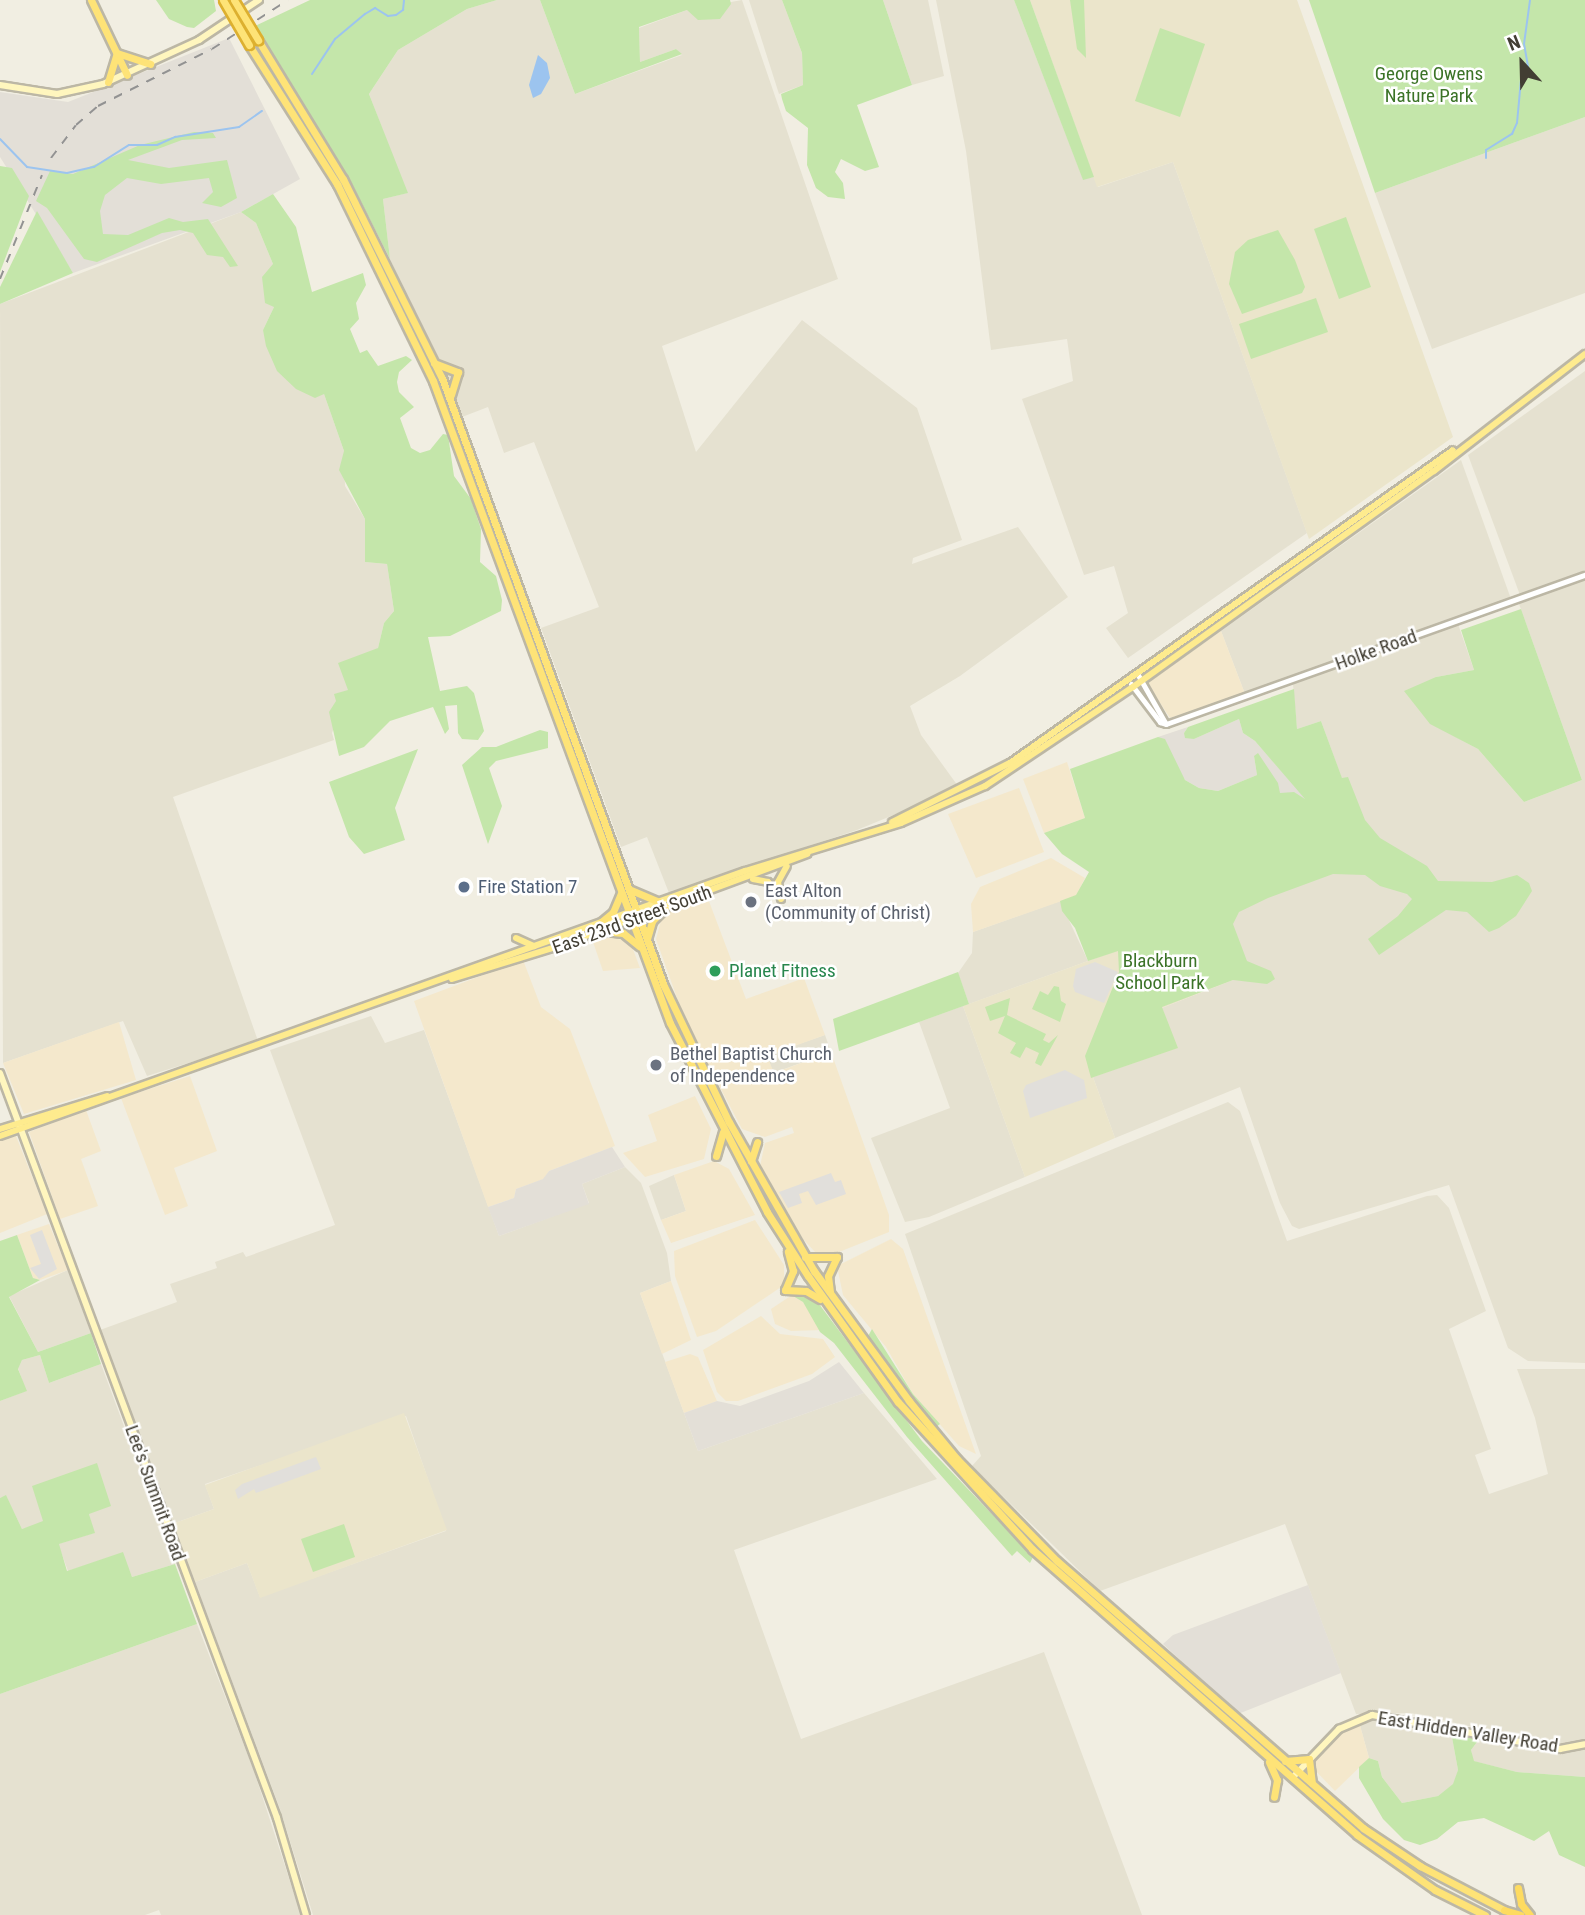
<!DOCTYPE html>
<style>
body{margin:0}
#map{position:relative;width:1585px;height:1915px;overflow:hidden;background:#f1eee2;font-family:"Roboto Condensed",sans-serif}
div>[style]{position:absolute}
.residential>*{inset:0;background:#e5e1d0}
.commercial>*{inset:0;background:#f4e8cc}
.industrial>*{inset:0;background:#e3dfd7}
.education>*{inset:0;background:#ebe5cb}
.green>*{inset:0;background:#c4e6aa}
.parking>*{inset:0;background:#e1dfdb}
.water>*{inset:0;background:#9cc4ef}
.stream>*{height:2px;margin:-1px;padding:0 1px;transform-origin:1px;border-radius:1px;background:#9cc4ef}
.roads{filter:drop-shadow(2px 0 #bcb7a5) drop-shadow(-2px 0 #bcb7a5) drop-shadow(0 2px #bcb7a5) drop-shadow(0 -2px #bcb7a5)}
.tertiary>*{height:5px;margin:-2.5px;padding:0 2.5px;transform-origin:2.5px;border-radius:2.5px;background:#fff}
.secondary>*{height:6px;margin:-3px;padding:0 3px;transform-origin:3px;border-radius:3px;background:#fff6be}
.primary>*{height:6px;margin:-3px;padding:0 3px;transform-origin:3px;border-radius:3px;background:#feeb8e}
.trunk>*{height:7px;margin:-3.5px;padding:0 3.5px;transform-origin:3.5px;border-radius:3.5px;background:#fee377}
.motorway>*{height:7px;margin:-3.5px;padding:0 3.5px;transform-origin:3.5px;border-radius:3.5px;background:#fedb60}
.rail>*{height:2px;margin-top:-1px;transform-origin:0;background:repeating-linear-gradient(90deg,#929292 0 9px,transparent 0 18px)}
.bridges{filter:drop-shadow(2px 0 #ddb030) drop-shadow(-2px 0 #ddb030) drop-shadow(0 2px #ddb030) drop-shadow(0 -2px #ddb030)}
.trunk-bridge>*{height:7px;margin:-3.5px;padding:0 3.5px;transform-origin:3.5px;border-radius:3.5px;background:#fee377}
.dots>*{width:19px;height:19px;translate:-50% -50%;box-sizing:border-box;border:4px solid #fff;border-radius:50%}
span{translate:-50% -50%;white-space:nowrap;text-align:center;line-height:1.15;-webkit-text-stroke:5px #fff;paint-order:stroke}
.park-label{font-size:19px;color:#3b7327}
.street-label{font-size:19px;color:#423e33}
.service-label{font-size:19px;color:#4e5e75}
.left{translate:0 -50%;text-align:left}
.worship-label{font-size:19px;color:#5b616d}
.leisure-label{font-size:19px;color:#27864d}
.north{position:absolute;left:1487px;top:28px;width:70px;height:70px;-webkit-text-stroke:5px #fff;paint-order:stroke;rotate:338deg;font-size:19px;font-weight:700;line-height:28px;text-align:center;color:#423e33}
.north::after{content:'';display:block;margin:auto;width:24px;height:32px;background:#423e33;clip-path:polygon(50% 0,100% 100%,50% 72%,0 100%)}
</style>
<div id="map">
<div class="residential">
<div style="clip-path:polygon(497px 0,540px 0,575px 94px,682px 55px,676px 49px,640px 62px,639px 28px,687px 10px,742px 0,838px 279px,662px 346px,696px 452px,802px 320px,917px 408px,962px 540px,913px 558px,912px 564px,1018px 527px,1068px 597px,960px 676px,910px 706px,921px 735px,958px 786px,942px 795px,857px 830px,669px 893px,647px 837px,621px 847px,541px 628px,599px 607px,534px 442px,504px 453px,488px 407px,462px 417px,390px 259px,383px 199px,407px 193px,369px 94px,398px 50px,467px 9px)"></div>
<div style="clip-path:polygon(749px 0,782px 0,802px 53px,803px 85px,779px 94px)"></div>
<div style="clip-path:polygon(883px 0,928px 0,944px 76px,912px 85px)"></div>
<div style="clip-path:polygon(936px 0,1014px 0,1083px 179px,1094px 177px,1098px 187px,1173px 162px,1307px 533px,1128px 658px,1106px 628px,1128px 613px,1114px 566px,1084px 575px,1022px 399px,1073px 381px,1067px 339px,991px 350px,966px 151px)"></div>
<div style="clip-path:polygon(1585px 117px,1585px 293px,1432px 349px,1375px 193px)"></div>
<div style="clip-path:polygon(241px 212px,256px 223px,273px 264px,274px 307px,263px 330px,324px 394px,344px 451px,345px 486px,365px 519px,365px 562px,387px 564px,394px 611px,384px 623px,378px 648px,348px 690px,332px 733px,334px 740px,173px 797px,258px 1041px,147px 1076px,123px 1021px,3px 1063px,0 304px)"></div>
<div style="clip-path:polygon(1585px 371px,1585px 572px,1520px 595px,1468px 455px)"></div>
<div style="clip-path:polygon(1461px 460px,1511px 599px,1245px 694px,1221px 631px)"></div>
<div style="clip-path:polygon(1585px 577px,1585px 1363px,1528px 1361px,1508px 1348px,1449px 1185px,1299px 1229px,1292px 1226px,1280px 1203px,1240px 1087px,1115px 1138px,1093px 1077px,1177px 1048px,1162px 1008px,1243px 976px,1218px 914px,1342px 779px,1321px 721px,1297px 729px,1293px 684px,1458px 624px,1474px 670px,1436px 677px,1430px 723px,1478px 749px,1524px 802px,1582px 780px,1518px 601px)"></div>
<div style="clip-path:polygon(1060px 901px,1088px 961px,969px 1004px,958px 973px,972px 953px,973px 932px)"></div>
<div style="clip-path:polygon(963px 1006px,1025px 1177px,929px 1217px,905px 1222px,871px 1138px,950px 1108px,919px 1022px)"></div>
<div style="clip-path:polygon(371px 1016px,385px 1043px,424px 1030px,499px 1236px,589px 1203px,582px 1184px,625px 1167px,641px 1183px,667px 1253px,671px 1281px,640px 1293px,698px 1451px,864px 1393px,937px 1479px,734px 1550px,801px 1739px,1044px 1652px,1142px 1915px,313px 1915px,280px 1809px,195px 1582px,247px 1563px,260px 1597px,446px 1531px,406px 1416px,205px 1484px,214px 1509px,172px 1524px,100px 1330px,177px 1302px,170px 1284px,217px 1268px,215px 1262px,243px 1252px,246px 1257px,335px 1225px,270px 1050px)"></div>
<div style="clip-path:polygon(825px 1035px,831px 1052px,773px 1073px,767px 1055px)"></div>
<div style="clip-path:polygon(1228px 1102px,1240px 1111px,1287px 1241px,1427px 1196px,1437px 1195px,1449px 1208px,1486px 1311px,1449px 1329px,1491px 1449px,1475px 1455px,1489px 1494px,1548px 1474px,1535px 1418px,1517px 1369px,1585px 1369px,1585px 1740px,1552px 1745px,1411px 1713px,1356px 1714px,1285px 1524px,1100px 1591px,972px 1466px,981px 1456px,905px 1234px)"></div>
<div style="clip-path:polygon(674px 1175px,686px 1211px,661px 1220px,649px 1186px)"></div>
<div style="clip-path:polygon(68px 1270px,91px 1333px,38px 1352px,9px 1296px)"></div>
<div style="clip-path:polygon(40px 1355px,49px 1383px,101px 1364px,175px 1564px,132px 1577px,122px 1553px,68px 1571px,58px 1544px,94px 1533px,89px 1514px,22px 1529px,6px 1496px,0 1498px,0 1401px,26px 1391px,18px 1368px,22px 1360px)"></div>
<div style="clip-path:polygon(197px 1624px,254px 1771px,301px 1915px,161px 1915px,159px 1910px,145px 1915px,0 1915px,0 1694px)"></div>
<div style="clip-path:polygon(1377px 1718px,1451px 1732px,1458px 1770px,1454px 1784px,1438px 1796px,1402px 1803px,1382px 1777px,1378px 1761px,1369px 1758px,1359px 1722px)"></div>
<div style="clip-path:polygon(1480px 1738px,1550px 1753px,1585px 1748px,1585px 1777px,1517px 1772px,1473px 1761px,1471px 1750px)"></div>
</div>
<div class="commercial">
<div style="clip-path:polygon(1221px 631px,1245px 694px,1170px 718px,1147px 683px)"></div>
<div style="clip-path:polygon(1067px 762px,1085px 818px,1044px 833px,1023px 779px)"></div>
<div style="clip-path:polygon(1019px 788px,1044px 852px,976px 878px,948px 814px)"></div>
<div style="clip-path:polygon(1051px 858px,1085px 878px,1076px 896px,973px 932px,971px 904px,980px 887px)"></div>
<div style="clip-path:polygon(707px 896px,746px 999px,804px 978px,825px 1035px,767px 1056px,774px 1073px,831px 1052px,889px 1215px,889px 1232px,829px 1256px,817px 1254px,802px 1238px,760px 1166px,765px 1143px,794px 1133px,792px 1127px,765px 1137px,742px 1129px,686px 1023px,656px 939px,663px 913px)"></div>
<div style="clip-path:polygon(611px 936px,631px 944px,640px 968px,603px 971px,593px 942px)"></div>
<div style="clip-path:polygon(523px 960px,541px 1007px,570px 1029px,615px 1146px,549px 1171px,544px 1179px,516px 1189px,514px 1198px,488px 1207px,414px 1001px)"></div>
<div style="clip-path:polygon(119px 1022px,136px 1080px,24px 1114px,3px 1063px)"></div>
<div style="clip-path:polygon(190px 1076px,217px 1151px,174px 1168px,188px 1206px,165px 1215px,121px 1098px)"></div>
<div style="clip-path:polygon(695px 1096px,711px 1129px,704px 1159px,645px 1177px,623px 1153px,657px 1141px,648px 1115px)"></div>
<div style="clip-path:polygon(86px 1110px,101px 1151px,81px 1159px,98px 1206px,60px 1219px,29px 1132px)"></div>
<div style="clip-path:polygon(16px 1136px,47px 1214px,0 1233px,0 1140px)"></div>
<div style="clip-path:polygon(714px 1161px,729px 1169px,755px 1215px,671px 1243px,661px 1220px,686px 1211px,674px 1175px)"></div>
<div style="clip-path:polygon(755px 1220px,784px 1265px,784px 1285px,716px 1331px,697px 1337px,675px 1276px,674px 1251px)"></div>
<div style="clip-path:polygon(49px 1224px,68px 1270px,40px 1280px,33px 1278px,17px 1235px)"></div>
<div style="clip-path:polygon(891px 1239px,903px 1249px,976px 1454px,959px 1446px,913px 1394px,886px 1347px,843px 1295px,837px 1266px)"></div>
<div style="clip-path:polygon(671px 1281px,691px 1340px,662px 1354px,640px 1293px)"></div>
<div style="clip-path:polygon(792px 1295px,803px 1302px,823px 1330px,791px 1331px,775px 1324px,771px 1309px)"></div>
<div style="clip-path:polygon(761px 1316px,780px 1334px,823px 1339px,835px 1357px,812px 1374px,738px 1401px,726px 1401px,717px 1392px,703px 1350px)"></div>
<div style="clip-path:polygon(690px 1354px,698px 1357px,717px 1401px,684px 1413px,665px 1362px)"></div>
<div style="clip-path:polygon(1359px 1722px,1369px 1758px,1335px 1791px,1311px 1766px,1336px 1736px)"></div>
</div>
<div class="industrial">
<div style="clip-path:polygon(229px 38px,300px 179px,241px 212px,73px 273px,0 157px,0 92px,68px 102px)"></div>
<div style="clip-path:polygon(1239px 719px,1243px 733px,1255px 741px,1306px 799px,1280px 794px,1254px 756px,1257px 775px,1218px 791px,1199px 788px,1185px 780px,1158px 737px,1188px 727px,1184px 733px,1194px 739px)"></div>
<div style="clip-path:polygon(612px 1147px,625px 1167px,582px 1184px,589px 1204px,499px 1236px,488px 1207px,514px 1198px,516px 1189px,543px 1179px,549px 1171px)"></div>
<div style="clip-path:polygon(839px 1362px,864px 1393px,698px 1451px,684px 1413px,717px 1401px,740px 1406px,809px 1381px)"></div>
<div style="clip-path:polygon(1308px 1585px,1341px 1673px,1238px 1714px,1163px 1644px,1173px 1635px)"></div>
</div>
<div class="education">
<div style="clip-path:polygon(1030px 0,1297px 0,1453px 437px,1309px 539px,1173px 162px,1097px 187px)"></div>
<div style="clip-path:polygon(1218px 914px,1243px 976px,1162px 1008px,1178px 1048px,1093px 1077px,1115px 1138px,1025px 1177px,963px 1006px)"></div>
<div style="clip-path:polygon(404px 1413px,447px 1530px,260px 1598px,247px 1563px,195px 1582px,172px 1524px,214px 1509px,205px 1485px)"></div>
</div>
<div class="green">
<div style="clip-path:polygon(156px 0,214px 0,216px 11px,194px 28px,187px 27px,169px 19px)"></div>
<div style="clip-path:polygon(310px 0,497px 0,467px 9px,398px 50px,369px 94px,408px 193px,383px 199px,390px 259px,351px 182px,255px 26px)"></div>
<div style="clip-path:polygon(540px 0,730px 0,731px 4px,720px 19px,698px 20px,687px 10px,639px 27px,640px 62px,676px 49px,682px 54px,575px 94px)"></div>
<div style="clip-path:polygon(782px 0,883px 0,912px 85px,857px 105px,879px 167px,865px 171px,841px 159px,835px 172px,843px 183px,845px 199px,828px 197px,816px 188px,807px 165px,808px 128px,786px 111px,782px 99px,781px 94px,803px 85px,802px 53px)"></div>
<div style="clip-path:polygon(1014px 0,1030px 0,1094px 177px,1083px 180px)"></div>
<div style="clip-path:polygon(1070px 0,1084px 0,1086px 58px,1077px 49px)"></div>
<div style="clip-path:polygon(1309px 0,1585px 0,1585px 117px,1375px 193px)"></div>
<div style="clip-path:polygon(1160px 28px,1205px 44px,1180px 117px,1135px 101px)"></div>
<div style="clip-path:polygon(194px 132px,213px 133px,216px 138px,182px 140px,128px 160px,169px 168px,227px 160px,237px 198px,221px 207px,202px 203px,213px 192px,209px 178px,161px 184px,127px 178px,105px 195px,100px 211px,103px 234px,128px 235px,169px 218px,183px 222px,208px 219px,238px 266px,230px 267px,223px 257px,207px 255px,193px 233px,180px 230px,162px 233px,97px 262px,84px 259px,47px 208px,36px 201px,50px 171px,73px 174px,140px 145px)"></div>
<div style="clip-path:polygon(0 166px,12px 168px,29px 196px,0 272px)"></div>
<div style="clip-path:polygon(273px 194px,296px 227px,312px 292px,363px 273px,366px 285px,356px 303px,359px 319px,350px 329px,360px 353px,367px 350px,378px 366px,406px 356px,412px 360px,399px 372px,397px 382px,399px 392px,414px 407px,400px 418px,411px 448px,420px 453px,430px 450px,443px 434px,448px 435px,454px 476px,471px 499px,481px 529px,480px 562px,496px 576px,502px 600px,501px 611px,450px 636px,428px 637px,440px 691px,467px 686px,474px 693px,484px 731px,478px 740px,462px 739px,458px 733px,457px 705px,445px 706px,449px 729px,445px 734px,433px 707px,390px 721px,364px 747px,339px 756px,329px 712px,336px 701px,334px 694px,348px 690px,338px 663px,378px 648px,384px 623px,394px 611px,387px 564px,365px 562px,365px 519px,339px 470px,344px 451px,324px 394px,315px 398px,296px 389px,277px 371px,266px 346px,263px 330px,274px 307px,265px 303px,262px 277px,273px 264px,256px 223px,241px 212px)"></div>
<div style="clip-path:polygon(37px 211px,73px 273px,0 304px,0 287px)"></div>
<div style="clip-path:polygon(1346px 217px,1371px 287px,1339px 299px,1314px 229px)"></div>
<div style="clip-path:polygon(1278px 230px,1295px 260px,1305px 287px,1302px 293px,1242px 314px,1229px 284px,1235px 252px,1248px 240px)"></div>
<div style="clip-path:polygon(1316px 298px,1328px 332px,1251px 359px,1239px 324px)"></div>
<div style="clip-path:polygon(1521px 609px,1582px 780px,1524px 802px,1478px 749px,1430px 724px,1404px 691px,1436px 677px,1474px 670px,1461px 630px)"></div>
<div style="clip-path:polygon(1294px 689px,1297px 729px,1321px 721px,1342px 778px,1348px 777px,1365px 820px,1380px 838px,1427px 866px,1438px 881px,1492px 882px,1517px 875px,1529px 883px,1532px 891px,1516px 916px,1499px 928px,1489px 932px,1467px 912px,1446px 910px,1379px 955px,1368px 939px,1398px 916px,1412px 899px,1407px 894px,1380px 886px,1365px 875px,1333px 874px,1268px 898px,1239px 912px,1233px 924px,1247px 961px,1271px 971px,1275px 979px,1267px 984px,1233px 980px,1162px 1007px,1178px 1048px,1091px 1078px,1085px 1056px,1119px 972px,1118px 951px,1088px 961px,1075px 928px,1062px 911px,1060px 901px,1076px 895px,1089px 872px,1062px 854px,1044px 833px,1085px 818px,1070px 769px,1158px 737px,1165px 739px,1185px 780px,1199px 788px,1218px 791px,1257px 775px,1254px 756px,1258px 753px,1278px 783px,1280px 793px,1294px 792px,1305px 799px,1255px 741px,1243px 733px,1239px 719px,1194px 739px,1185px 738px,1184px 733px,1188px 727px)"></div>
<div style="clip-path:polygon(540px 730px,548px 732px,548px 748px,496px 761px,489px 768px,502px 806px,488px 844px,462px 765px,482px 747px,496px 747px)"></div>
<div style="clip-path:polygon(418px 749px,395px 808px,405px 840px,364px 854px,349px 837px,329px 782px)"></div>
<div style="clip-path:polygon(958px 972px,969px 1004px,839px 1051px,833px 1019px)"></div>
<div style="clip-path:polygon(1054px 986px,1059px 987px,1061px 1001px,1066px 1004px,1060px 1022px,1032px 1009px,1040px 991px,1048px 995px)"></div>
<div style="clip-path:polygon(1010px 998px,1007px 1015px,1046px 1034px,1043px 1040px,1049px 1043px,1058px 1035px,1041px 1066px,1035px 1063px,1039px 1053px,1026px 1047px,1020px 1058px,1010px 1053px,1016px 1043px,998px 1033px,1005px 1016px,990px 1021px,985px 1007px)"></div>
<div style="clip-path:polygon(17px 1235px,33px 1278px,40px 1280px,9px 1297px,38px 1352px,91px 1333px,101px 1364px,49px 1383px,40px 1355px,22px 1360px,18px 1369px,27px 1391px,0 1401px,0 1241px)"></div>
<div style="clip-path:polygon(805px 1294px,813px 1296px,922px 1441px,1033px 1557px,1030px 1563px,1017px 1551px,1012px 1556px,907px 1437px,834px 1343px,820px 1332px,803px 1302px,793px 1296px)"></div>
<div style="clip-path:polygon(872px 1329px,913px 1394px,940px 1424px,936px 1427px,867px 1338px)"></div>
<div style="clip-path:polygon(97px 1463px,111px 1506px,89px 1514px,95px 1533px,59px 1544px,67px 1571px,123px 1552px,132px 1577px,175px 1564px,197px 1624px,0 1694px,0 1498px,6px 1495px,22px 1529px,43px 1521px,32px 1486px)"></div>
<div style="clip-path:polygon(344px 1524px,355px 1557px,313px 1572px,301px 1539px)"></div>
<div style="clip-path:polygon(1451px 1732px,1480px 1738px,1471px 1750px,1474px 1761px,1517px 1772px,1585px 1777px,1585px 1867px,1559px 1855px,1549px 1831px,1534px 1841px,1484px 1818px,1458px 1822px,1437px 1839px,1420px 1845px,1404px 1840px,1383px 1819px,1359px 1778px,1359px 1767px,1369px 1758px,1378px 1761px,1382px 1777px,1402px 1803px,1438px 1796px,1453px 1784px,1458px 1770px)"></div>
</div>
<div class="parking">
<div style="clip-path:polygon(1095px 962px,1118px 972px,1104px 1003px,1075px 992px,1073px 986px,1076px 969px)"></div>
<div style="clip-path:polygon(1065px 1070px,1084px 1080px,1087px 1098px,1030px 1118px,1023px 1091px,1026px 1085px)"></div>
<div style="clip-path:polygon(831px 1173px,835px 1182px,841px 1180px,846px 1194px,816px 1205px,808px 1191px,799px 1194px,802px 1203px,788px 1208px,779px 1192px)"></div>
<div style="clip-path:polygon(42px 1230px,57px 1269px,39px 1279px,30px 1268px,41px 1264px,30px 1235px)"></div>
<div style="clip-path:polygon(316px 1457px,321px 1469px,256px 1493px,254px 1489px,238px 1499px,235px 1490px,242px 1484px)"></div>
</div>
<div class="water">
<div style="clip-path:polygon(538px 55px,547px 63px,550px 78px,541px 94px,533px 98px,529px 85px)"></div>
</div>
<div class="stream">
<div style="left:312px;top:74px;width:42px;rotate:-56.7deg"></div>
<div style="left:335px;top:39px;width:39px;rotate:-40deg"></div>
<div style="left:365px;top:14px;width:12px;rotate:-31deg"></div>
<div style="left:375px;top:8px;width:15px;rotate:32deg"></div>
<div style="left:388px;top:16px;width:8px;rotate:-7deg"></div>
<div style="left:396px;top:15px;width:9px;rotate:-36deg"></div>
<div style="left:403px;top:10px;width:10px;rotate:-84deg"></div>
<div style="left:0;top:139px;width:39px;rotate:46deg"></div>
<div style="left:27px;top:167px;width:40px;rotate:8.5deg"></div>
<div style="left:67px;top:173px;width:28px;rotate:-13deg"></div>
<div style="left:94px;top:167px;width:41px;rotate:-32.2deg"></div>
<div style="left:129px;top:145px;width:28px"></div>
<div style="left:157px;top:145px;width:20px;rotate:-24deg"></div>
<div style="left:175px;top:137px;width:65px;rotate:-8.9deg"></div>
<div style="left:239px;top:127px;width:28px;rotate:-35deg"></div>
<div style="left:1486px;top:158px;width:8px;rotate:-90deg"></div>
<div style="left:1486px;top:150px;width:31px;rotate:-32deg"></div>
<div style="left:1512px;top:134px;width:12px;rotate:-66deg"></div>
<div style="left:1517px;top:123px;width:43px;rotate:-84.7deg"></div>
<div style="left:1521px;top:80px;width:11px;rotate:-45deg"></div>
<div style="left:1529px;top:72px;width:28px;rotate:-100deg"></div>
<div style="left:1524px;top:44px;width:44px;rotate:-82.2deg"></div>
</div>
<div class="roads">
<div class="tertiary">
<div style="left:1138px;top:675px;width:56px;rotate:60.3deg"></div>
<div style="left:1131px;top:684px;width:48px;rotate:52.7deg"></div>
<div style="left:1160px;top:722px;width:6px;rotate:18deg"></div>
<div style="left:1166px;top:724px;width:445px;rotate:-19.6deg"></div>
</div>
<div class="secondary">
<div style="left:0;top:85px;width:58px;rotate:9deg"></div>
<div style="left:57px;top:94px;width:47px;rotate:-12.3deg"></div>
<div style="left:103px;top:84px;width:106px;rotate:-24.6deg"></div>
<div style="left:199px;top:40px;width:72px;rotate:-33.7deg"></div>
<div style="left:0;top:1073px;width:795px;rotate:69.6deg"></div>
<div style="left:277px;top:1818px;width:101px;rotate:73.4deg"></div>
<div style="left:1295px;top:1775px;width:64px;rotate:-46.3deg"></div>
<div style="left:1339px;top:1729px;width:36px;rotate:-23deg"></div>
<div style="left:1372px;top:1715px;width:191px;rotate:10.3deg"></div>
<div style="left:1560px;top:1749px;width:25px;rotate:-11deg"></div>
</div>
<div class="primary">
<div style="left:892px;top:822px;width:132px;rotate:-26.6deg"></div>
<div style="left:1010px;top:763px;width:542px;rotate:-35.24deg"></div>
<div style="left:753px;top:879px;width:15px;rotate:11deg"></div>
<div style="left:768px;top:882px;width:18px;rotate:49deg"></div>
<div style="left:781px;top:899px;width:17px;rotate:-100deg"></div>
<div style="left:778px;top:882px;width:18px;rotate:-61deg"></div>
<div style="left:516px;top:938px;width:20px;rotate:24deg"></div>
<div style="left:452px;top:979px;width:109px;rotate:-17.1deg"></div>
<div style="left:556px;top:947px;width:268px;rotate:-20.3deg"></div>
<div style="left:0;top:1129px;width:112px;rotate:-17.1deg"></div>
<div style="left:0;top:1136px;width:791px;rotate:-19.58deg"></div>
<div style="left:745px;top:871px;width:163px;rotate:-17.1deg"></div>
<div style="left:901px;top:823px;width:92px;rotate:-23.8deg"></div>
<div style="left:985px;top:786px;width:178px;rotate:-33.8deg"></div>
<div style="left:1133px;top:687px;width:370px;rotate:-35.7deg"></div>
<div style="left:1434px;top:471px;width:191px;rotate:-37.8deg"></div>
</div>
<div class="trunk">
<div style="left:91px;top:0;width:83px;rotate:64.4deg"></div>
<div style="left:258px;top:40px;width:163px;rotate:58.6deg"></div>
<div style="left:343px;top:179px;width:222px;rotate:63.6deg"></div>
<div style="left:442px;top:378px;width:647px;rotate:69.94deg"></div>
<div style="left:664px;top:986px;width:151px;rotate:64.5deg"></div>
<div style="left:729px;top:1122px;width:172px;rotate:60.3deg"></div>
<div style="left:814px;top:1271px;width:161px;rotate:53.8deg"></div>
<div style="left:909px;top:1401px;width:75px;rotate:50.4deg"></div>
<div style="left:957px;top:1459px;width:143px;rotate:45.6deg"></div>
<div style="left:1057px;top:1561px;width:406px;rotate:41.1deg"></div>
<div style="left:1363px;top:1828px;width:69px;rotate:33.7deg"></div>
<div style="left:1420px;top:1866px;width:95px;rotate:27.6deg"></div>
<div style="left:249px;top:45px;width:165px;rotate:57.7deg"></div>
<div style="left:337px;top:184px;width:219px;rotate:64deg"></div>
<div style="left:433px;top:381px;width:684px;rotate:69.74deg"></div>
<div style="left:670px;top:1023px;width:212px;rotate:62.8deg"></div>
<div style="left:767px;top:1212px;width:76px;rotate:57.4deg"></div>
<div style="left:808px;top:1276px;width:155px;rotate:54.5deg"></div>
<div style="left:898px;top:1402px;width:199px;rotate:47.6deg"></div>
<div style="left:1032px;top:1549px;width:433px;rotate:41.3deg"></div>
<div style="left:1357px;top:1835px;width:95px;rotate:35.2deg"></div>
<div style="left:1435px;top:1890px;width:56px;rotate:26.6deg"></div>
<div style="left:108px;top:82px;width:30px;rotate:-73deg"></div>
<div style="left:117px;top:53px;width:35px;rotate:18deg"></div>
<div style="left:434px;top:363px;width:26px;rotate:21deg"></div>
<div style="left:458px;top:372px;width:24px;rotate:107deg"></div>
<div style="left:631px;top:890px;width:30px;rotate:23deg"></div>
<div style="left:600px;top:923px;width:17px;rotate:-40deg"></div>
<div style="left:613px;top:912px;width:21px;rotate:-67deg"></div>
<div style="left:603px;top:931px;width:20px;rotate:6deg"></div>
<div style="left:623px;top:933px;width:21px;rotate:39deg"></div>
<div style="left:647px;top:939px;width:19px;rotate:-74deg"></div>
<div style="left:652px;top:921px;width:18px;rotate:-45deg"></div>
<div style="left:716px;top:1156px;width:25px;rotate:-74deg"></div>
<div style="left:751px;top:1161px;width:20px;rotate:-72deg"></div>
<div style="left:805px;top:1257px;width:32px"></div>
<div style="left:785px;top:1290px;width:21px;rotate:-67deg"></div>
<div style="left:793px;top:1271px;width:20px;rotate:-105deg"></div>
<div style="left:785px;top:1290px;width:21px;rotate:3deg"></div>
<div style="left:806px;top:1291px;width:16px;rotate:30deg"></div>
<div style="left:830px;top:1292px;width:16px;rotate:-97deg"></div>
<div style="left:828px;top:1276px;width:21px;rotate:-65deg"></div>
<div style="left:1285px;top:1761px;width:24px;rotate:-5deg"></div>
<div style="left:1309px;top:1759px;width:24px;rotate:83deg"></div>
<div style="left:1269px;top:1762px;width:20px;rotate:66deg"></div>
<div style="left:1277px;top:1780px;width:17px;rotate:100deg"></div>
</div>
<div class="motorway">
<div style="left:1518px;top:1888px;width:16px;rotate:79deg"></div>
<div style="left:1521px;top:1904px;width:14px;rotate:51deg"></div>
<div style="left:1504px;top:1910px;width:17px;rotate:17deg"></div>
</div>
</div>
<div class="rail">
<div style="left:51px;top:158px;width:41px;rotate:-52.9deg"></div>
<div style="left:76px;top:125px;width:29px;rotate:-41deg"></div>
<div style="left:98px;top:106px;width:127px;rotate:-26.6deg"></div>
<div style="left:212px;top:49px;width:90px;rotate:-32.8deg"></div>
<div style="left:0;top:279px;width:112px;rotate:-68deg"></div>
</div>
<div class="bridges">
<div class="trunk-bridge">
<div style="left:223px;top:0;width:52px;rotate:60deg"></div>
<div style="left:234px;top:0;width:47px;rotate:59deg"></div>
</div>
</div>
<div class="dots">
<div style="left:464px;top:887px;background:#5c6f8a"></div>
<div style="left:751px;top:902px;background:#6b7280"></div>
<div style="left:715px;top:971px;background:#2e9e5b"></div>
<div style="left:656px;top:1065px;background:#6b7280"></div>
</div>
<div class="park-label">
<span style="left:1429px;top:85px">George Owens<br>Nature Park</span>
<span style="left:1160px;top:972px">Blackburn<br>School Park</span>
</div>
<div class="street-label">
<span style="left:1376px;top:650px;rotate:-20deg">Holke Road</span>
<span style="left:632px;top:920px;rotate:-20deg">East 23rd Street South</span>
<span style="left:155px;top:1493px;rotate:70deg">Lee's Summit Road</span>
<span style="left:1468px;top:1732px;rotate:9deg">East Hidden Valley Road</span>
</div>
<div class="service-label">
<span class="left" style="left:478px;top:887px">Fire Station 7</span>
</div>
<div class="worship-label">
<span class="left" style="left:765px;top:902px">East Alton<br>(Community of Christ)</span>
<span class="left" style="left:670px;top:1065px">Bethel Baptist Church<br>of Independence</span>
</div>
<div class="leisure-label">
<span class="left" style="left:729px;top:971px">Planet Fitness</span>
</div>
<div class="north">N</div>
</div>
